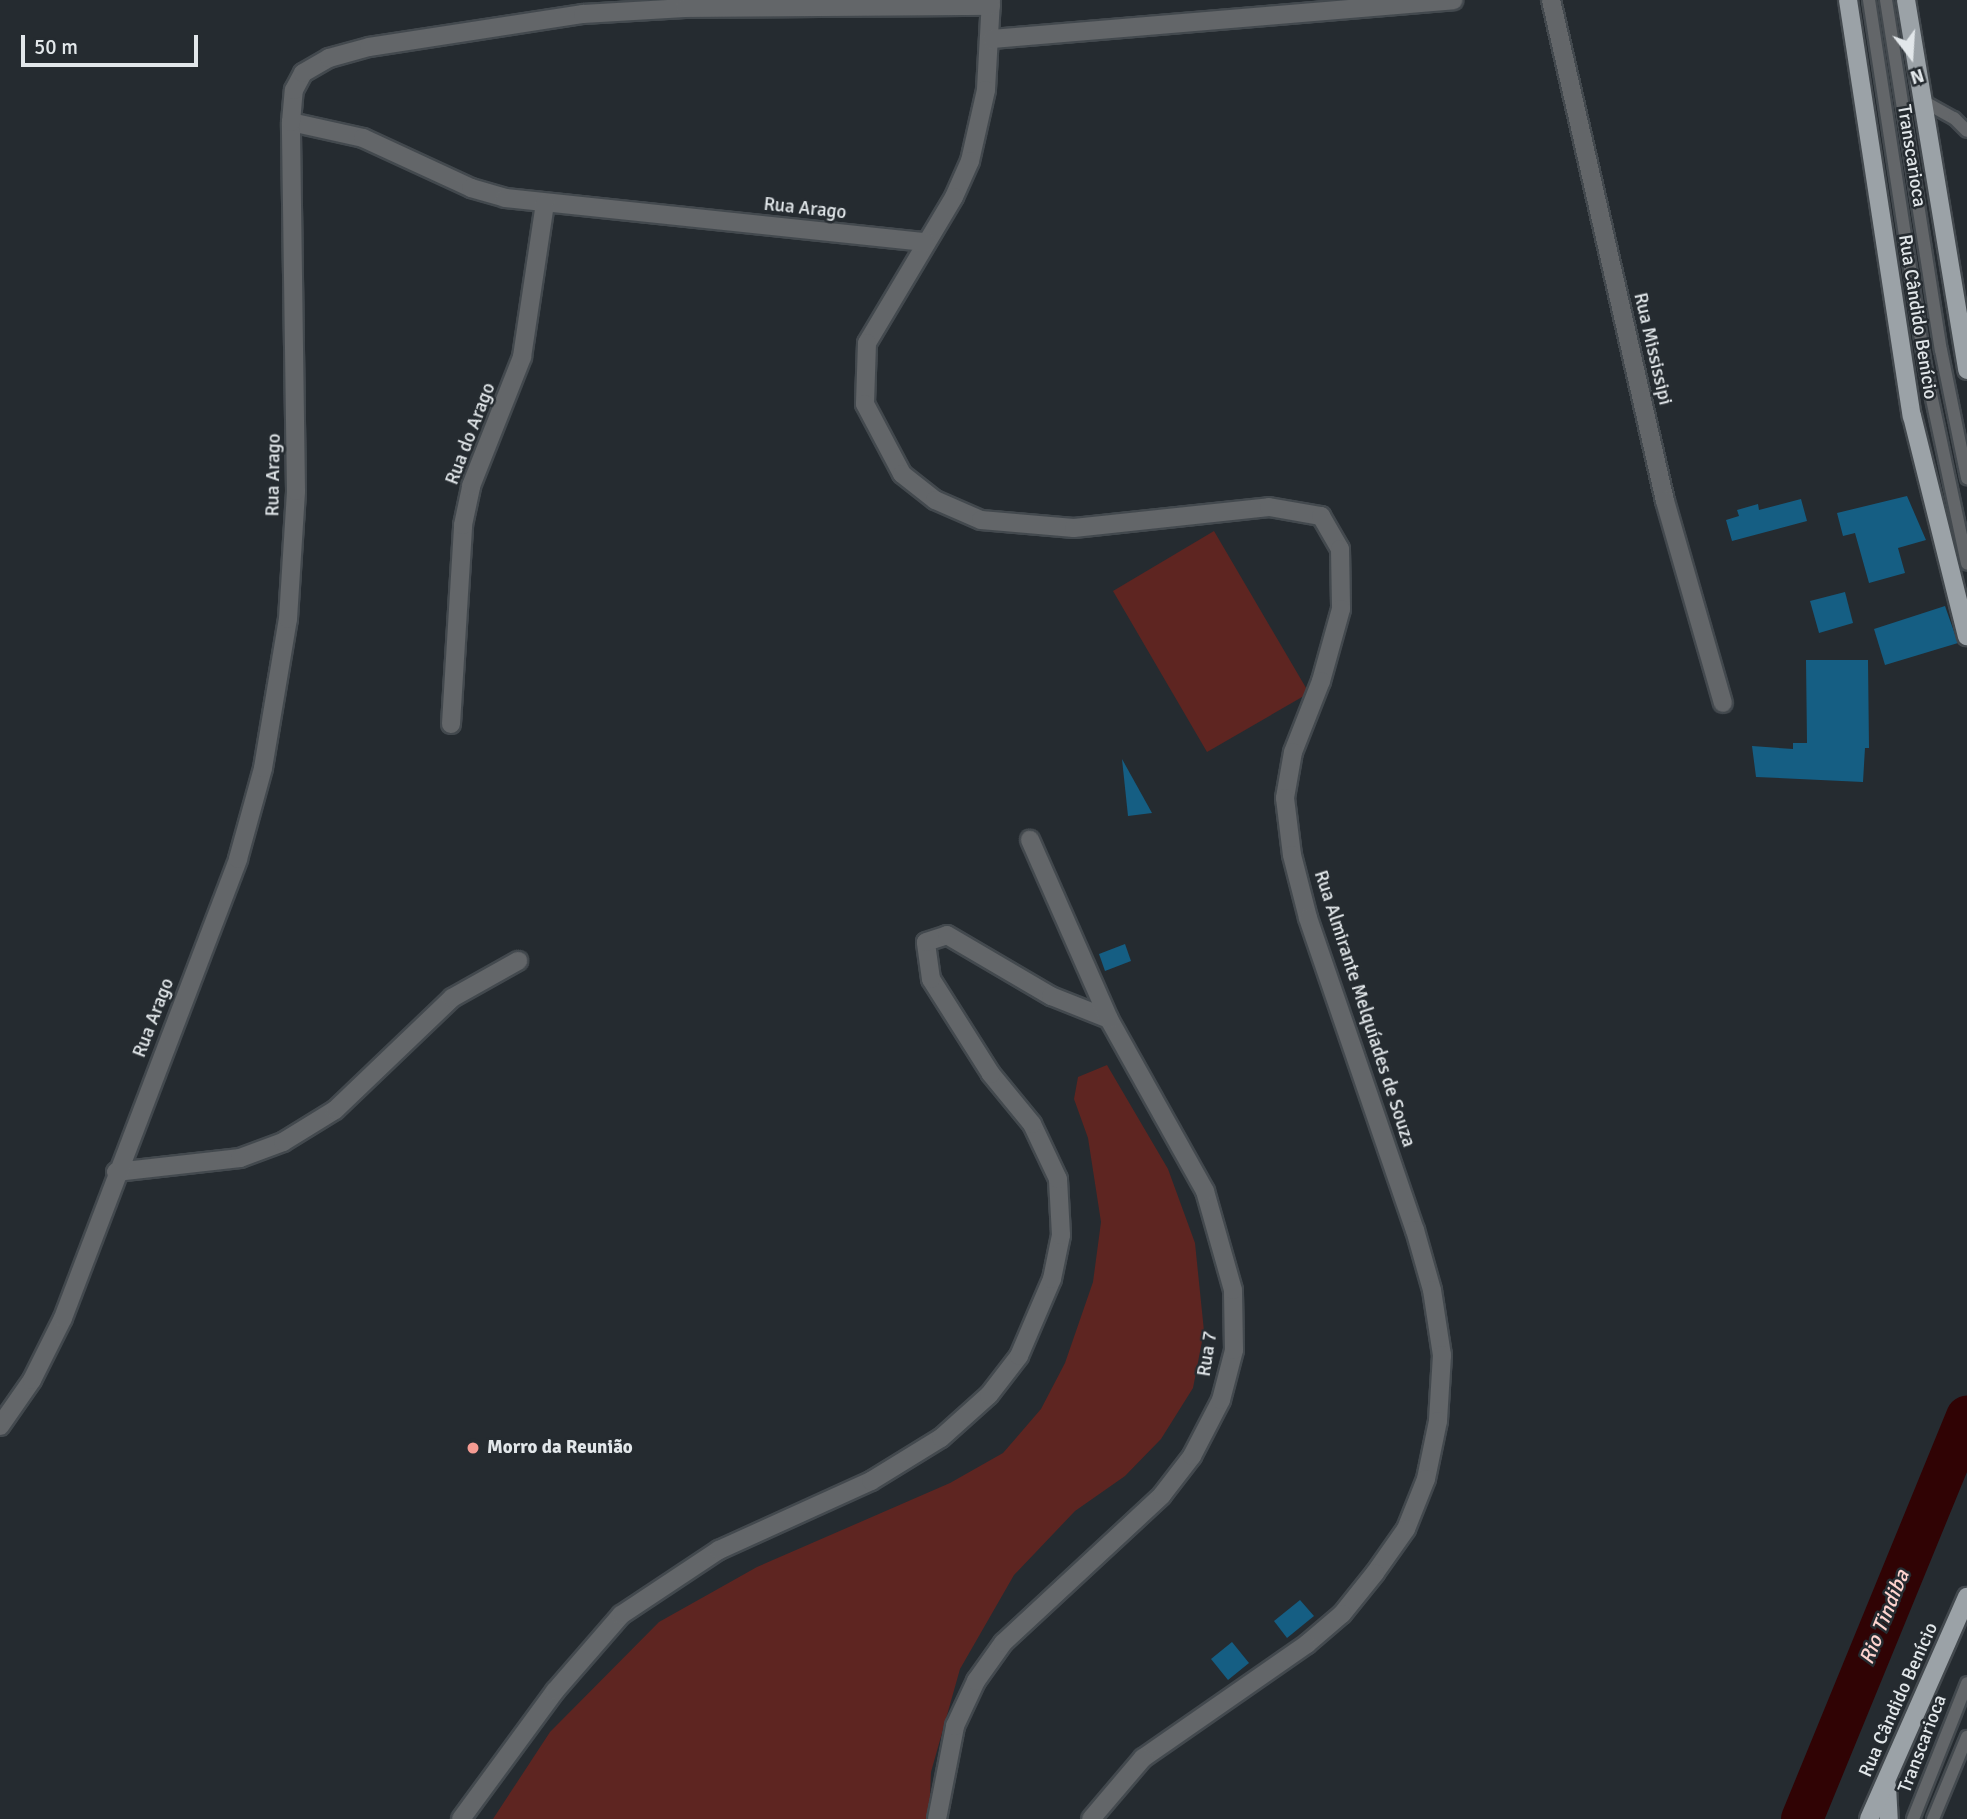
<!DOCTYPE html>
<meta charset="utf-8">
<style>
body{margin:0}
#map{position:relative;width:1967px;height:1819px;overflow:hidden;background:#252b30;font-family:Signika,sans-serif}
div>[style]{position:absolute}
.green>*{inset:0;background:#5e2521}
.river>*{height:42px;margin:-21px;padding:0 21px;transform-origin:21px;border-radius:21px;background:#300304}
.building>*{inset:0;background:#155e83}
.roads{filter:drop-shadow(2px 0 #43494e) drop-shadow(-2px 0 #43494e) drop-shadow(0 2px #43494e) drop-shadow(0 -2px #43494e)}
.lane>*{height:12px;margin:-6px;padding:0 6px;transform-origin:6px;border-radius:6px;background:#636669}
.street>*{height:18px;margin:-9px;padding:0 9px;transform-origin:9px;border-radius:9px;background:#636669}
.primary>*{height:18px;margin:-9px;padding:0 9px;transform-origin:9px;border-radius:9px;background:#9ba2a7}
.dots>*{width:19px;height:19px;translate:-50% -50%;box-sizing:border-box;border:4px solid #252b30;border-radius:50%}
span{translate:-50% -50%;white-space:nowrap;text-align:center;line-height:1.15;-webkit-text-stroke:5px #252b30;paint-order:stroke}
.street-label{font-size:19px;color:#e2e7ea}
.poi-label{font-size:19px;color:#e2e7ea;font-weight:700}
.left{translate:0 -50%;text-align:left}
.water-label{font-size:21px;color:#fed4cf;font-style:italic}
.north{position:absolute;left:1876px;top:21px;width:70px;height:70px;-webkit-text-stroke:5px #252b30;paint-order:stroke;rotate:163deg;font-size:19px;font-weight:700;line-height:28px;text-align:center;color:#e2e7ea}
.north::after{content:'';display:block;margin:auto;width:24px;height:32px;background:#e2e7ea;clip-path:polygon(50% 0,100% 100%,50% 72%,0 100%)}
.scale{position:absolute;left:21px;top:35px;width:177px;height:32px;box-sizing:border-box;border:4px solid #e2e7ea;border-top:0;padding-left:9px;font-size:21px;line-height:24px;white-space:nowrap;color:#e2e7ea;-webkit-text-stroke:5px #252b30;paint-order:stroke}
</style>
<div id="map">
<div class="green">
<div style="clip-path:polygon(1214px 531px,1309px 693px,1207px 752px,1113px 591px)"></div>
<div style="clip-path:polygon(1107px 1065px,1168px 1169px,1195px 1243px,1204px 1331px,1193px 1388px,1161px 1439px,1125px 1476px,1075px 1511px,1014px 1575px,960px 1669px,931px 1772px,929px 1819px,493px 1819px,550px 1732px,659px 1622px,757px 1567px,950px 1483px,1003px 1453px,1041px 1409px,1065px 1363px,1093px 1282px,1101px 1222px,1088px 1138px,1074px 1099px,1078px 1077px)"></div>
</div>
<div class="river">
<div style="left:1802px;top:1819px;width:435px;rotate:-67.7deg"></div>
</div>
<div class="building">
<div style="clip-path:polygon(1907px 496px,1926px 540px,1898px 548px,1905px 573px,1869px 583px,1855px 533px,1843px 536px,1837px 513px)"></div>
<div style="clip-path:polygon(1801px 499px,1807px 521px,1732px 541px,1726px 520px,1739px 516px,1737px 510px,1758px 504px,1759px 510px)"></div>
<div style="clip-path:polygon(1845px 592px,1853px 623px,1819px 633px,1810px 601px)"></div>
<div style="clip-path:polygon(1945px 606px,1958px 643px,1885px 665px,1874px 629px)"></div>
<div style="clip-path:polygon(1806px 660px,1868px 660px,1869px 748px,1865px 748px,1863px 782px,1756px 777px,1752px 746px,1793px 749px,1793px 743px,1807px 743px)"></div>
<div style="clip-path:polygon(1122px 759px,1152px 813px,1128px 816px)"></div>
<div style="clip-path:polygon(1125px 944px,1131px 961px,1105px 971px,1099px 954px)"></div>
<div style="clip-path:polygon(1300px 1600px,1314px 1616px,1287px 1638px,1274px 1621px)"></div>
<div style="clip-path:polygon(1232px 1642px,1249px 1663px,1228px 1680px,1211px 1659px)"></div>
</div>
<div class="roads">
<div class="lane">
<div style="left:1869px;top:0;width:370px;rotate:81.3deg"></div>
<div style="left:1925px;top:366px;width:202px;rotate:78deg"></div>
<div style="left:1886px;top:0;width:354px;rotate:81.1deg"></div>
<div style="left:1941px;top:350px;width:131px;rotate:78.5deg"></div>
<div style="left:1921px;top:100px;width:38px;rotate:29deg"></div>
<div style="left:1954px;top:118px;width:18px;rotate:45deg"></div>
<div style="left:1913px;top:1819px;width:146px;rotate:-68.3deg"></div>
<div style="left:1933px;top:1819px;width:89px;rotate:-67.5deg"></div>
</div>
<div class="street">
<div style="left:991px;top:0;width:90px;rotate:93.2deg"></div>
<div style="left:986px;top:90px;width:73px;rotate:102.7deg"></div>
<div style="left:970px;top:161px;width:39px;rotate:114deg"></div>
<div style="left:954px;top:197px;width:170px;rotate:120.8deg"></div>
<div style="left:867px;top:343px;width:61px;rotate:91.9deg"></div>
<div style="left:865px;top:404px;width:79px;rotate:62.1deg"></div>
<div style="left:902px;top:474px;width:42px;rotate:38.2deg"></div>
<div style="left:935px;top:500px;width:50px;rotate:23.5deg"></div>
<div style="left:981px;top:520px;width:93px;rotate:4.9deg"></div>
<div style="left:1074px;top:528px;width:196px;rotate:-6.1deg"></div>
<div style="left:1269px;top:507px;width:53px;rotate:9.8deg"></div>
<div style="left:1321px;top:516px;width:38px;rotate:60deg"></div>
<div style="left:1340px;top:549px;width:60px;rotate:89deg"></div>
<div style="left:1341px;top:609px;width:75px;rotate:105.5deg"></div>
<div style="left:1321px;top:681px;width:76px;rotate:111.5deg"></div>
<div style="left:1293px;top:752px;width:47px;rotate:99.9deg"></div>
<div style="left:1285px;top:798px;width:57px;rotate:83deg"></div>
<div style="left:1292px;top:855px;width:65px;rotate:75.7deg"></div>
<div style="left:1308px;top:918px;width:330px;rotate:71.1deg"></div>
<div style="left:1415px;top:1230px;width:62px;rotate:74.2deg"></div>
<div style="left:1432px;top:1290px;width:66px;rotate:81.3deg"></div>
<div style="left:1442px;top:1355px;width:66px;rotate:93.5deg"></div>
<div style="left:1438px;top:1421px;width:59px;rotate:101.7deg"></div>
<div style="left:1426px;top:1479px;width:54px;rotate:111.8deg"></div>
<div style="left:1406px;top:1529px;width:54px;rotate:125.2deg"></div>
<div style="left:1375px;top:1573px;width:53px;rotate:128.8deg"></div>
<div style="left:1342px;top:1614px;width:46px;rotate:139.4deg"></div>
<div style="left:1307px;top:1644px;width:200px;rotate:145.2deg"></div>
<div style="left:1143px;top:1758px;width:80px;rotate:130.4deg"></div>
<div style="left:1551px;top:0;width:514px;rotate:77.18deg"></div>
<div style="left:1665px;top:501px;width:210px;rotate:74deg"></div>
<div style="left:992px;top:39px;width:463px;rotate:-4.8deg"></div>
<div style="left:291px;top:122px;width:74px;rotate:12.5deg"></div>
<div style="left:363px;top:138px;width:119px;rotate:24.8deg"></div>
<div style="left:471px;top:188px;width:35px;rotate:16deg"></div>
<div style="left:505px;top:198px;width:423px;rotate:6deg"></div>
<div style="left:451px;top:724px;width:199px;rotate:-86.5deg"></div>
<div style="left:463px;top:525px;width:40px;rotate:-78deg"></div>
<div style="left:471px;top:486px;width:139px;rotate:-68.4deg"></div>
<div style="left:522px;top:357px;width:155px;rotate:-81.5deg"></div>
<div style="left:116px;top:1172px;width:125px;rotate:-6.4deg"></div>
<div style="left:240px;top:1158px;width:46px;rotate:-20.4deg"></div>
<div style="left:283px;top:1142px;width:61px;rotate:-31.6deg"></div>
<div style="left:335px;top:1110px;width:162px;rotate:-43.7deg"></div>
<div style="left:452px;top:998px;width:76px;rotate:-29.3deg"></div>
<div style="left:0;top:1426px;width:56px;rotate:-55.2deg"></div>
<div style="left:32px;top:1380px;width:69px;rotate:-63.4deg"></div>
<div style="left:63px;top:1318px;width:491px;rotate:-69.1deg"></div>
<div style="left:238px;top:859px;width:94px;rotate:-74.6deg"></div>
<div style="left:263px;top:768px;width:151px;rotate:-80.5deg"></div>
<div style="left:288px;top:619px;width:128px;rotate:-86.4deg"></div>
<div style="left:296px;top:491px;width:369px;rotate:-90.8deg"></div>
<div style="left:291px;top:122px;width:32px;rotate:-85deg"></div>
<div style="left:294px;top:90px;width:19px;rotate:-62deg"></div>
<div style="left:303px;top:73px;width:30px;rotate:-30deg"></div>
<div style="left:329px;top:58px;width:41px;rotate:-15.4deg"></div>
<div style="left:369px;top:47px;width:217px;rotate:-8.8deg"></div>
<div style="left:583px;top:14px;width:102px;rotate:-3.4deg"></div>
<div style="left:685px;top:8px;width:306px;rotate:-0.4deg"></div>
<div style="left:461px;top:1819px;width:159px;rotate:-53.7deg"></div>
<div style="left:555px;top:1691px;width:101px;rotate:-49deg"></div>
<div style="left:621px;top:1615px;width:118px;rotate:-33.6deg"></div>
<div style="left:719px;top:1550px;width:167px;rotate:-24.4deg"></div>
<div style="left:871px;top:1481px;width:82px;rotate:-31.6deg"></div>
<div style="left:941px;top:1438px;width:64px;rotate:-41.9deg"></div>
<div style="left:989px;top:1395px;width:49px;rotate:-52.4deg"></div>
<div style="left:1019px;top:1356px;width:84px;rotate:-66.8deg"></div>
<div style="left:1052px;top:1279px;width:45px;rotate:-78.4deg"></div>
<div style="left:1061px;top:1235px;width:56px;rotate:-93.1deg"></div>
<div style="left:1058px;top:1179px;width:61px;rotate:-115.3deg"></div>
<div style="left:1032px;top:1124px;width:65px;rotate:-129.4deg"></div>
<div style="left:991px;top:1074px;width:112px;rotate:-122.3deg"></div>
<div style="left:931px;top:979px;width:37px;rotate:-98deg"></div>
<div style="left:926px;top:942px;width:22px;rotate:-18deg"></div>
<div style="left:947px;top:935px;width:121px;rotate:30.4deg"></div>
<div style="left:1051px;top:996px;width:62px;rotate:21.6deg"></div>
<div style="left:937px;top:1819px;width:95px;rotate:-79deg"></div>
<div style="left:955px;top:1726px;width:50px;rotate:-65deg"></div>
<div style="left:976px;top:1681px;width:47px;rotate:-54.6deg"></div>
<div style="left:1003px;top:1643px;width:217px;rotate:-42.9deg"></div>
<div style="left:1162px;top:1495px;width:49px;rotate:-52.4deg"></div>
<div style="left:1192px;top:1456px;width:63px;rotate:-62.6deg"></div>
<div style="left:1221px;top:1400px;width:52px;rotate:-75.4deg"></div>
<div style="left:1234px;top:1350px;width:60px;rotate:-91deg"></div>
<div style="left:1233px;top:1290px;width:103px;rotate:-105.8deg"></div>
<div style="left:1205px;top:1191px;width:197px;rotate:-119.2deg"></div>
<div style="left:1109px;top:1019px;width:196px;rotate:-113.8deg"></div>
</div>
<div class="primary">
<div style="left:1848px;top:0;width:421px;rotate:81.3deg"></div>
<div style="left:1912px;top:416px;width:227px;rotate:76deg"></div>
<div style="left:1906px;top:0;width:375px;rotate:80.6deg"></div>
<div style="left:1887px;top:1786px;width:33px;rotate:87deg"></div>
<div style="left:1869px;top:1819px;width:243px;rotate:-66.2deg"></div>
</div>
</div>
<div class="dots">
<div style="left:473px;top:1448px;background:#f59c93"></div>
</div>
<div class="street-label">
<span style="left:1911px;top:156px;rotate:81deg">Transcarioca</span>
<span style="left:805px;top:209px;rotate:6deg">Rua Arago</span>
<span style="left:1917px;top:317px;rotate:81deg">Rua Cândido Benício</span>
<span style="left:1652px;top:349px;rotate:77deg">Rua Mississipi</span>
<span style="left:471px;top:434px;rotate:-69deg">Rua do Arago</span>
<span style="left:274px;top:475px;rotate:-89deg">Rua Arago</span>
<span style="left:1364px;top:1009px;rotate:72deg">Rua Almirante Melquíades de Souza</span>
<span style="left:154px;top:1018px;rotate:-69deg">Rua Arago</span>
<span style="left:1208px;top:1354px;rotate:-81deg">Rua 7</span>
<span style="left:1899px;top:1700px;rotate:-66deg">Rua Cândido Benício</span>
<span style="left:1923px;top:1744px;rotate:-69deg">Transcarioca</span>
</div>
<div class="poi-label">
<span class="left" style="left:487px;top:1448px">Morro da Reunião</span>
</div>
<div class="water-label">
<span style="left:1884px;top:1617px;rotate:-68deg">Rio Tindiba</span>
</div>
<div class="north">N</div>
<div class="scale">50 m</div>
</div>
